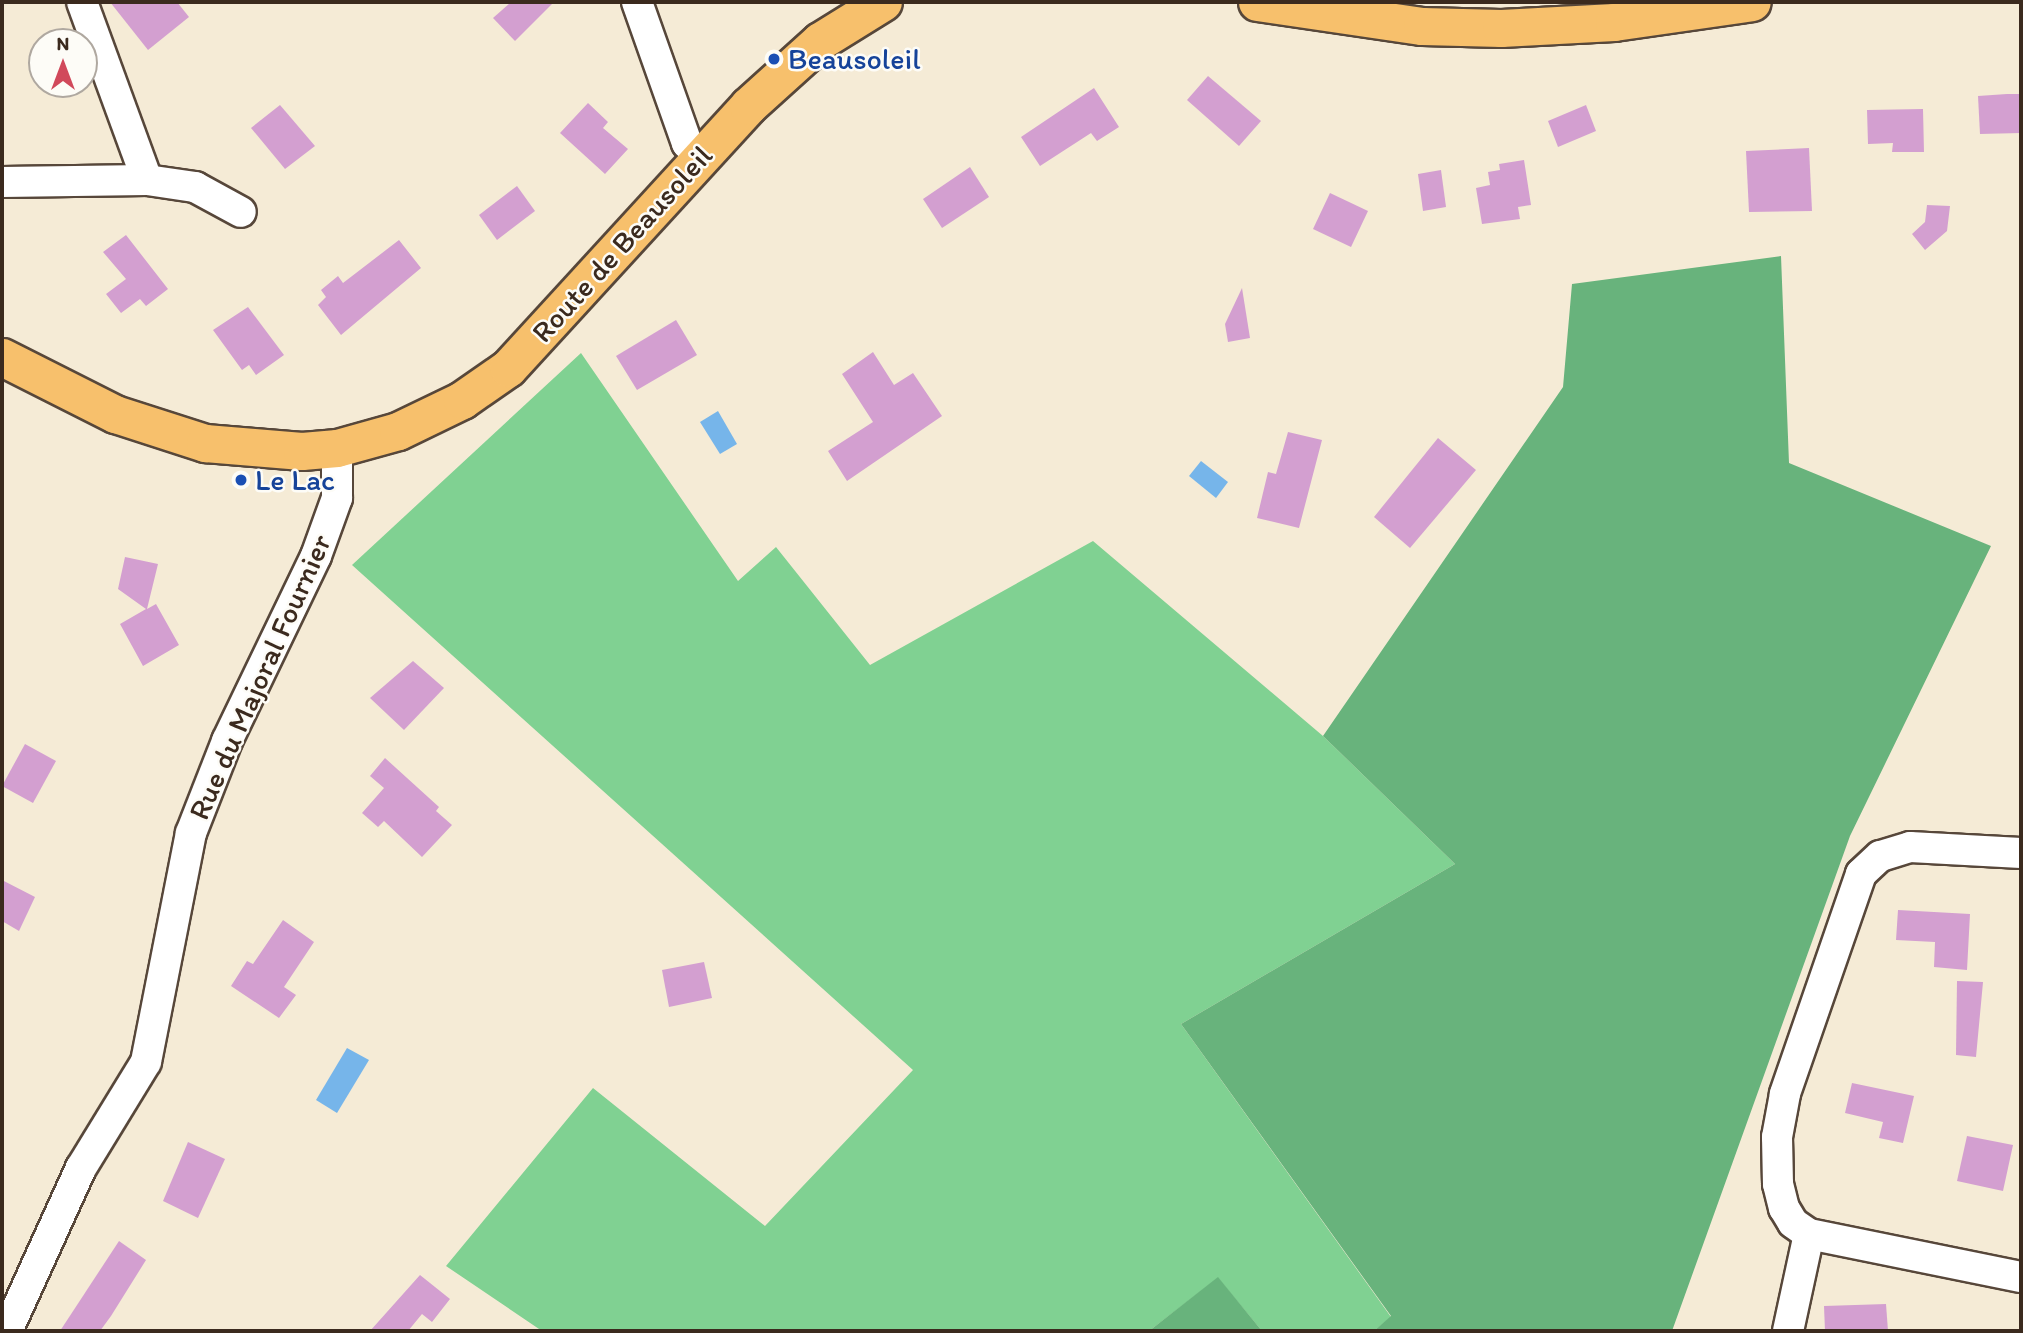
<!DOCTYPE html>
<style>
body{margin:0}
#map{position:relative;width:2023px;height:1333px;overflow:hidden;background:#f5ebd6;font-family:Itim,sans-serif}
div>[style]{position:absolute}
.green>*{inset:0;background:#80d192}
.forest>*{inset:0;background:#68b37c}
.water>*{inset:0;background:#76b5ea}
.building>*{inset:0;background:#d39fd0}
.roads{filter:drop-shadow(2px 0 #57473a) drop-shadow(-2px 0 #57473a) drop-shadow(0 2px #57473a) drop-shadow(0 -2px #57473a)}
.minor>*{height:30px;margin:-15px;padding:0 15px;transform-origin:15px;border-radius:15px;background:#fff}
.major>*{height:37px;margin:-18.5px;padding:0 18.5px;transform-origin:18.5px;border-radius:18.5px;background:#f7c06c}
.dots>*{width:19px;height:19px;translate:-50% -50%;box-sizing:border-box;border:4px solid #fdfcf7;border-radius:50%}
span{translate:-50% -50%;white-space:nowrap;text-align:center;line-height:1.15;-webkit-text-stroke:5px #fdfcf7;paint-order:stroke}
.transit-label{font-size:30px;color:#164399}
.left{translate:0 -50%;text-align:left}
.street-label{font-size:30px;color:#3b2a1e}
.frame{position:absolute;inset:0;border:4px solid #3b2a1e;pointer-events:none}
.north{position:absolute;left:28px;top:28px;width:70px;height:70px;box-sizing:border-box;background:#fdfcf7;border:2px solid #afa8a0;border-radius:50%;rotate:0deg;font-size:19px;font-weight:700;line-height:28px;text-align:center;color:#3b2a1e}
.north::after{content:'';display:block;margin:auto;width:24px;height:32px;background:#d1495b;clip-path:polygon(50% 0,100% 100%,50% 72%,0 100%)}
</style>
<div id="map">
<div class="green">
<div style="clip-path:polygon(581px 353px,738px 581px,776px 547px,870px 665px,1093px 541px,1323px 736px,1455px 864px,1181px 1024px,1391px 1317px,1374px 1331px,1262px 1331px,1218px 1278px,1149px 1331px,542px 1331px,446px 1266px,593px 1088px,765px 1226px,913px 1070px,352px 565px)"></div>
</div>
<div class="forest">
<div style="clip-path:polygon(1781px 256px,1789px 463px,1991px 546px,1850px 836px,1672px 1331px,1374px 1331px,1391px 1316px,1181px 1024px,1455px 864px,1323px 736px,1563px 387px,1572px 284px)"></div>
<div style="clip-path:polygon(1218px 1277px,1262px 1331px,1149px 1331px)"></div>
</div>
<div class="water">
<div style="clip-path:polygon(718px 411px,737px 444px,720px 454px,700px 422px)"></div>
<div style="clip-path:polygon(1201px 461px,1228px 482px,1216px 498px,1189px 476px)"></div>
<div style="clip-path:polygon(347px 1048px,369px 1060px,337px 1113px,316px 1100px)"></div>
</div>
<div class="building">
<div style="clip-path:polygon(110px 2px,177px 2px,189px 17px,148px 50px)"></div>
<div style="clip-path:polygon(511px 2px,554px 2px,515px 41px,493px 18px)"></div>
<div style="clip-path:polygon(1208px 76px,1261px 121px,1239px 146px,1187px 100px)"></div>
<div style="clip-path:polygon(1094px 88px,1119px 127px,1097px 141px,1091px 133px,1040px 166px,1021px 137px)"></div>
<div style="clip-path:polygon(2007px 94px,2021px 94px,2021px 133px,1980px 134px,1978px 96px)"></div>
<div style="clip-path:polygon(588px 103px,608px 122px,603px 128px,628px 149px,605px 174px,560px 133px)"></div>
<div style="clip-path:polygon(280px 105px,315px 146px,285px 169px,251px 128px)"></div>
<div style="clip-path:polygon(1586px 105px,1596px 131px,1558px 147px,1548px 121px)"></div>
<div style="clip-path:polygon(1923px 109px,1924px 152px,1892px 152px,1893px 143px,1868px 144px,1867px 110px)"></div>
<div style="clip-path:polygon(1809px 148px,1812px 211px,1749px 212px,1746px 151px)"></div>
<div style="clip-path:polygon(1524px 160px,1531px 205px,1518px 207px,1520px 219px,1482px 224px,1476px 188px,1490px 185px,1488px 172px,1500px 170px,1499px 164px)"></div>
<div style="clip-path:polygon(970px 167px,989px 197px,942px 228px,923px 199px)"></div>
<div style="clip-path:polygon(1441px 170px,1446px 207px,1423px 211px,1418px 174px)"></div>
<div style="clip-path:polygon(517px 186px,535px 211px,497px 240px,479px 215px)"></div>
<div style="clip-path:polygon(1330px 193px,1368px 211px,1351px 247px,1313px 229px)"></div>
<div style="clip-path:polygon(1927px 205px,1950px 206px,1947px 231px,1925px 250px,1912px 234px,1925px 222px)"></div>
<div style="clip-path:polygon(126px 235px,168px 289px,146px 306px,140px 299px,121px 313px,106px 294px,126px 279px,103px 252px)"></div>
<div style="clip-path:polygon(399px 240px,421px 268px,341px 335px,318px 305px,326px 297px,321px 290px,338px 276px,343px 283px)"></div>
<div style="clip-path:polygon(1242px 288px,1250px 338px,1228px 342px,1225px 324px)"></div>
<div style="clip-path:polygon(248px 307px,284px 355px,256px 375px,249px 365px,242px 370px,213px 330px)"></div>
<div style="clip-path:polygon(676px 320px,697px 355px,637px 390px,616px 356px)"></div>
<div style="clip-path:polygon(873px 352px,894px 385px,913px 373px,942px 416px,847px 481px,828px 451px,873px 422px,842px 374px)"></div>
<div style="clip-path:polygon(1288px 432px,1322px 440px,1299px 528px,1257px 518px,1268px 472px,1276px 474px)"></div>
<div style="clip-path:polygon(1438px 438px,1476px 470px,1410px 548px,1374px 517px)"></div>
<div style="clip-path:polygon(125px 557px,158px 564px,147px 609px,156px 604px,179px 645px,143px 666px,120px 624px,146px 609px,118px 589px)"></div>
<div style="clip-path:polygon(413px 661px,444px 688px,404px 730px,370px 698px)"></div>
<div style="clip-path:polygon(25px 744px,56px 761px,33px 803px,2px 786px)"></div>
<div style="clip-path:polygon(385px 758px,439px 807px,436px 811px,452px 825px,422px 857px,384px 821px,378px 827px,362px 813px,384px 788px,370px 776px)"></div>
<div style="clip-path:polygon(2px 880px,35px 897px,19px 931px,2px 921px)"></div>
<div style="clip-path:polygon(1898px 910px,1970px 914px,1967px 970px,1934px 967px,1935px 942px,1896px 940px)"></div>
<div style="clip-path:polygon(283px 920px,314px 942px,284px 987px,296px 995px,279px 1018px,231px 986px,247px 961px,253px 964px)"></div>
<div style="clip-path:polygon(704px 962px,712px 998px,669px 1007px,662px 970px)"></div>
<div style="clip-path:polygon(1957px 981px,1983px 982px,1976px 1057px,1956px 1055px)"></div>
<div style="clip-path:polygon(1852px 1083px,1914px 1096px,1903px 1143px,1879px 1138px,1883px 1122px,1845px 1113px)"></div>
<div style="clip-path:polygon(1967px 1136px,2013px 1145px,2003px 1191px,1957px 1181px)"></div>
<div style="clip-path:polygon(188px 1142px,225px 1159px,198px 1218px,163px 1201px)"></div>
<div style="clip-path:polygon(119px 1241px,146px 1260px,111px 1316px,100px 1331px,60px 1331px)"></div>
<div style="clip-path:polygon(420px 1275px,450px 1299px,432px 1322px,422px 1314px,408px 1331px,370px 1331px)"></div>
<div style="clip-path:polygon(1886px 1304px,1888px 1331px,1825px 1331px,1824px 1306px)"></div>
</div>
<div class="roads">
<div class="minor">
<div style="left:82px;top:2px;width:189px;rotate:69.9deg"></div>
<div style="left:637px;top:2px;width:150px;rotate:70.5deg"></div>
<div style="left:687px;top:143px;width:19px;rotate:47deg"></div>
<div style="left:2px;top:182px;width:145px;rotate:-0.8deg"></div>
<div style="left:147px;top:180px;width:49px;rotate:8.3deg"></div>
<div style="left:195px;top:187px;width:52px;rotate:28.5deg"></div>
<div style="left:2021px;top:853px;width:111px;rotate:-176.9deg"></div>
<div style="left:1910px;top:847px;width:31px;rotate:163deg"></div>
<div style="left:1880px;top:856px;width:26px;rotate:137deg"></div>
<div style="left:1861px;top:874px;width:233px;rotate:109.1deg"></div>
<div style="left:1785px;top:1094px;width:44px;rotate:100.5deg"></div>
<div style="left:1777px;top:1137px;width:47px;rotate:88.8deg"></div>
<div style="left:1778px;top:1184px;width:25px;rotate:76deg"></div>
<div style="left:1784px;top:1208px;width:17px;rotate:59deg"></div>
<div style="left:1793px;top:1223px;width:19px;rotate:35deg"></div>
<div style="left:1809px;top:1234px;width:216px;rotate:11.5deg"></div>
<div style="left:7px;top:1331px;width:179px;rotate:-65.6deg"></div>
<div style="left:81px;top:1168px;width:124px;rotate:-58.5deg"></div>
<div style="left:146px;top:1062px;width:233px;rotate:-78.9deg"></div>
<div style="left:191px;top:833px;width:99px;rotate:-68.6deg"></div>
<div style="left:227px;top:741px;width:205px;rotate:-64.3deg"></div>
<div style="left:316px;top:556px;width:62px;rotate:-70.1deg"></div>
<div style="left:337px;top:498px;width:50px;rotate:-90deg"></div>
<div style="left:1788px;top:1331px;width:99px;rotate:-77.8deg"></div>
</div>
<div class="major">
<div style="left:1257px;top:2px;width:167px;rotate:8.3deg"></div>
<div style="left:1422px;top:26px;width:79px;rotate:1.5deg"></div>
<div style="left:1501px;top:28px;width:113px;rotate:-3deg"></div>
<div style="left:1614px;top:22px;width:139px;rotate:-8.2deg"></div>
<div style="left:2px;top:357px;width:127px;rotate:26.8deg"></div>
<div style="left:115px;top:414px;width:95px;rotate:17.9deg"></div>
<div style="left:205px;top:443px;width:97px;rotate:4.7deg"></div>
<div style="left:302px;top:451px;width:35px;rotate:-5deg"></div>
<div style="left:337px;top:448px;width:63px;rotate:-15.6deg"></div>
<div style="left:398px;top:431px;width:71px;rotate:-25.8deg"></div>
<div style="left:462px;top:400px;width:56px;rotate:-34.8deg"></div>
<div style="left:508px;top:368px;width:355px;rotate:-47.5deg"></div>
<div style="left:748px;top:106px;width:97px;rotate:-42.1deg"></div>
<div style="left:820px;top:41px;width:74px;rotate:-31.8deg"></div>
</div>
</div>
<div class="dots">
<div style="left:774px;top:59px;background:#1a4fb4"></div>
<div style="left:241px;top:480px;background:#1a4fb4"></div>
</div>
<div class="transit-label">
<span class="left" style="left:788px;top:59px">Beausoleil</span>
<span class="left" style="left:255px;top:480px">Le Lac</span>
</div>
<div class="street-label">
<span style="left:622px;top:244px;rotate:-48deg">Route de Beausoleil</span>
<span style="left:260px;top:677px;rotate:-66deg">Rue du Majoral Fournier</span>
</div>
<div class="frame"></div>
<div class="north">N</div>
</div>
